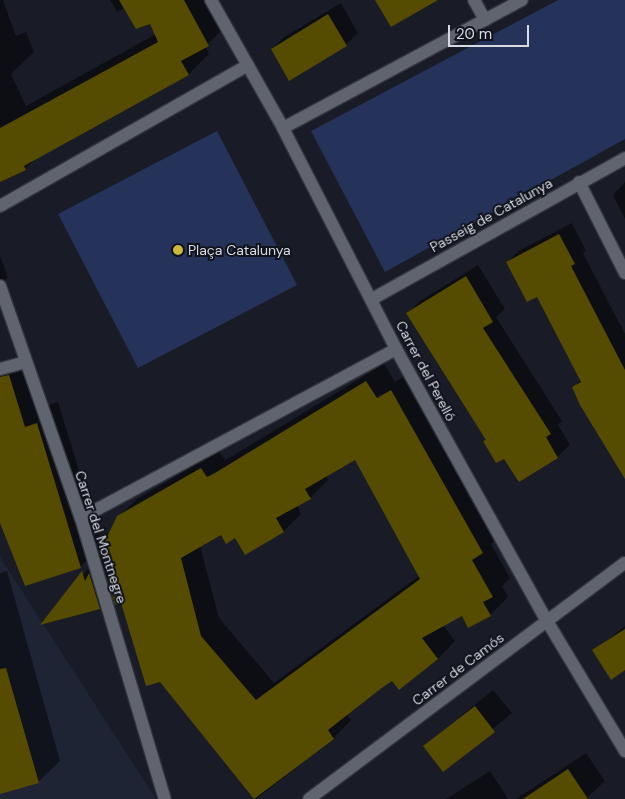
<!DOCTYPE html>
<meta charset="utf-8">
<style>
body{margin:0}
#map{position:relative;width:625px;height:799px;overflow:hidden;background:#191c26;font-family:"DM Sans",sans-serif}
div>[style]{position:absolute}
.built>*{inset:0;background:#1e2433}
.green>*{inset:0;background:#253259}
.shadow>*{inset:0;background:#0007}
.building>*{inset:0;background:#554b01}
.roads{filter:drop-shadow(1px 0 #33353d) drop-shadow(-1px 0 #33353d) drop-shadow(0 1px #33353d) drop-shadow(0 -1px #33353d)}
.minor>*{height:12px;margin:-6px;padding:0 6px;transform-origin:6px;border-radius:6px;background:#5f646f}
.dots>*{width:14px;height:14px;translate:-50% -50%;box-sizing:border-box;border:2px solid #10131c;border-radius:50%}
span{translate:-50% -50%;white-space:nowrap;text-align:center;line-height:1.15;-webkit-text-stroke:4px #10131c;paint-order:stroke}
.street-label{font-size:14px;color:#d8dae1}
.poi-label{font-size:14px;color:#d8dae1}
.left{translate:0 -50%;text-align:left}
.scale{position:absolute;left:448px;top:25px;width:81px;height:22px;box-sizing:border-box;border:2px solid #d8dae1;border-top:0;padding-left:6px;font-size:15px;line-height:18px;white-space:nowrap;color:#d8dae1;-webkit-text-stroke:4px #10131c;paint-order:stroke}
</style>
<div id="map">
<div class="built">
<div style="clip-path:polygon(0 557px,156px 799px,0 799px)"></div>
</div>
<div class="green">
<div style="clip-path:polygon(558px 0,625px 0,625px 139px,385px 272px,311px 131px)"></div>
<div style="clip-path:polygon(217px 131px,297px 285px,138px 368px,58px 214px)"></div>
</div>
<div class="shadow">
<div style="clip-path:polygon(0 0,3px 0,16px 36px,26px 32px,34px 52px,11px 74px,26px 106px,156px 34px,151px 22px,125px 8px,117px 12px,110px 0,216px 0,229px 24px,205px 46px,209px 54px,189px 74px,38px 157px,25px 169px,0 180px)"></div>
<div style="clip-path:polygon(341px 3px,358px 33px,346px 45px,272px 49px,284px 37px)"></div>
<div style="clip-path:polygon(625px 182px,625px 219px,613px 195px)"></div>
<div style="clip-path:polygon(572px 223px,586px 251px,583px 253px,625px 334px,625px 477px,574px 387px,581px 379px,538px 295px,507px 262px,520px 250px)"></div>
<div style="clip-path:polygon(0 256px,8px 277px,0 285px)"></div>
<div style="clip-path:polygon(478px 265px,505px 309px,496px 317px,562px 421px,558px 425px,570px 445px,557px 457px,505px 457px,488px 439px,408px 313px,420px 301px)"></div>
<div style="clip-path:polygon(evenodd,384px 364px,395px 382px,409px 373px,500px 535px,491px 544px,510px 578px,502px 586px,508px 597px,490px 615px,469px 627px,463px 614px,443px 625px,455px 641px,438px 659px,392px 679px,346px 714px,351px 720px,334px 738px,256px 799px,161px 681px,122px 602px,113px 594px,99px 608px,43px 623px,101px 553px,118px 517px,137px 499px,219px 451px,225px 460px,234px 455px,384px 364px,356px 458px,419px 576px,274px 683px,219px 618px,200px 546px,221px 534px,236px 536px,284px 531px,301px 514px,297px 505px,310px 498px,328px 480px,326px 476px,356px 458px)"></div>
<div style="clip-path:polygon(35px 367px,46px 406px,58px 402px,102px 545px,80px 567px,0 519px,0 377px)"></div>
<div style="clip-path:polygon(7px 571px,60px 761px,38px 782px,0 793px,0 573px)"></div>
<div style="clip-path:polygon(625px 626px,625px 669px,594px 651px)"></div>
<div style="clip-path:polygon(493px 690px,512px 713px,443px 770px,424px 746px)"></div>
<div style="clip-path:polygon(586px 753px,605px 781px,586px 799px,516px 799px)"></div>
<div style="clip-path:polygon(490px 771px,508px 799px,446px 799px)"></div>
</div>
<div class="building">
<div style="clip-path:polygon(119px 0,184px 0,209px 46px,181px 61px,189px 75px,24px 166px,26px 170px,0 182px,0 128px,158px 42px,150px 24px,136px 29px)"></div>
<div style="clip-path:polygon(375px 0,438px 0,391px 27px)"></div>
<div style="clip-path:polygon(328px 14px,347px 46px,289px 81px,271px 49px)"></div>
<div style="clip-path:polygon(559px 234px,575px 264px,571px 266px,625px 370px,625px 479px,580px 405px,572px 387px,581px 382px,537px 297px,527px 302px,506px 262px)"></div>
<div style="clip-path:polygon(466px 276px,493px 322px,483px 328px,551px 434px,546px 437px,558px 458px,519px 482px,504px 459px,496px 463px,483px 441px,486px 440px,406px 313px)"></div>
<div style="clip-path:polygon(9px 375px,25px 427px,37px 423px,81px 568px,25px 586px,0 523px,0 377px)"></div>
<div style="clip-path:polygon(evenodd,366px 381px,377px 398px,391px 390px,483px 553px,472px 560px,493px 597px,483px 602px,491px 616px,468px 628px,462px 616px,422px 638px,438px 659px,399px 690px,392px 681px,383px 687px,328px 730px,334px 739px,254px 799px,160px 682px,146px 686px,121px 603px,115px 605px,100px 552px,117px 516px,201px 468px,207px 477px,215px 473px,366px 381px,355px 460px,420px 579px,256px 700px,201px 636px,181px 558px,221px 535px,226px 544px,235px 538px,245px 555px,284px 532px,276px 518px,311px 499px,305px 489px,355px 460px)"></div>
<div style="clip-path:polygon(82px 571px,85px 581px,89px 573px,100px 609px,40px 625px)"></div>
<div style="clip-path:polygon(625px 629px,625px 670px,611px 680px,592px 650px)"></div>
<div style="clip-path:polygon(6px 668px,39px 783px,0 794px,0 669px)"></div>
<div style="clip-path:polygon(475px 706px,495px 732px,443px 772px,423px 746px)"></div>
<div style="clip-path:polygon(568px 769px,588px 799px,523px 799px)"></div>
</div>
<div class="roads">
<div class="minor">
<div style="left:211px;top:0;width:147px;rotate:60.6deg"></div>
<div style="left:283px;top:128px;width:248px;rotate:62.9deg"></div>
<div style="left:396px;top:349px;width:311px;rotate:61deg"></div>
<div style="left:547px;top:621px;width:152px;rotate:59deg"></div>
<div style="left:474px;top:0;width:23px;rotate:61deg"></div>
<div style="left:283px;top:128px;width:271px;rotate:-28.2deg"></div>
<div style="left:579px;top:182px;width:102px;rotate:63.2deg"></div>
<div style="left:0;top:206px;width:285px;rotate:-29.6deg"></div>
<div style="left:0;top:286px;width:246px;rotate:70.8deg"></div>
<div style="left:81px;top:518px;width:293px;rotate:73.4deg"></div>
<div style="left:372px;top:299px;width:290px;rotate:-29.1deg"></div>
<div style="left:0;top:369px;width:27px;rotate:-15deg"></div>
<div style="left:81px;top:518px;width:357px;rotate:-28.2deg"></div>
<div style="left:309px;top:799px;width:394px;rotate:-36.8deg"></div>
</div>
</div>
<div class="dots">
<div style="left:178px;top:250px;background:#cbb939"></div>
</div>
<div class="street-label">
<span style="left:491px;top:215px;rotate:-29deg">Passeig de Catalunya</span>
<span style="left:426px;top:371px;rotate:62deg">Carrer del Perelló</span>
<span style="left:101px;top:537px;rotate:72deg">Carrer del Montnegre</span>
<span style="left:458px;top:669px;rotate:-37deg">Carrer de Camós</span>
</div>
<div class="poi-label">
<span class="left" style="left:188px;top:250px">Plaça Catalunya</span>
</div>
<div class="scale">20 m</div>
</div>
